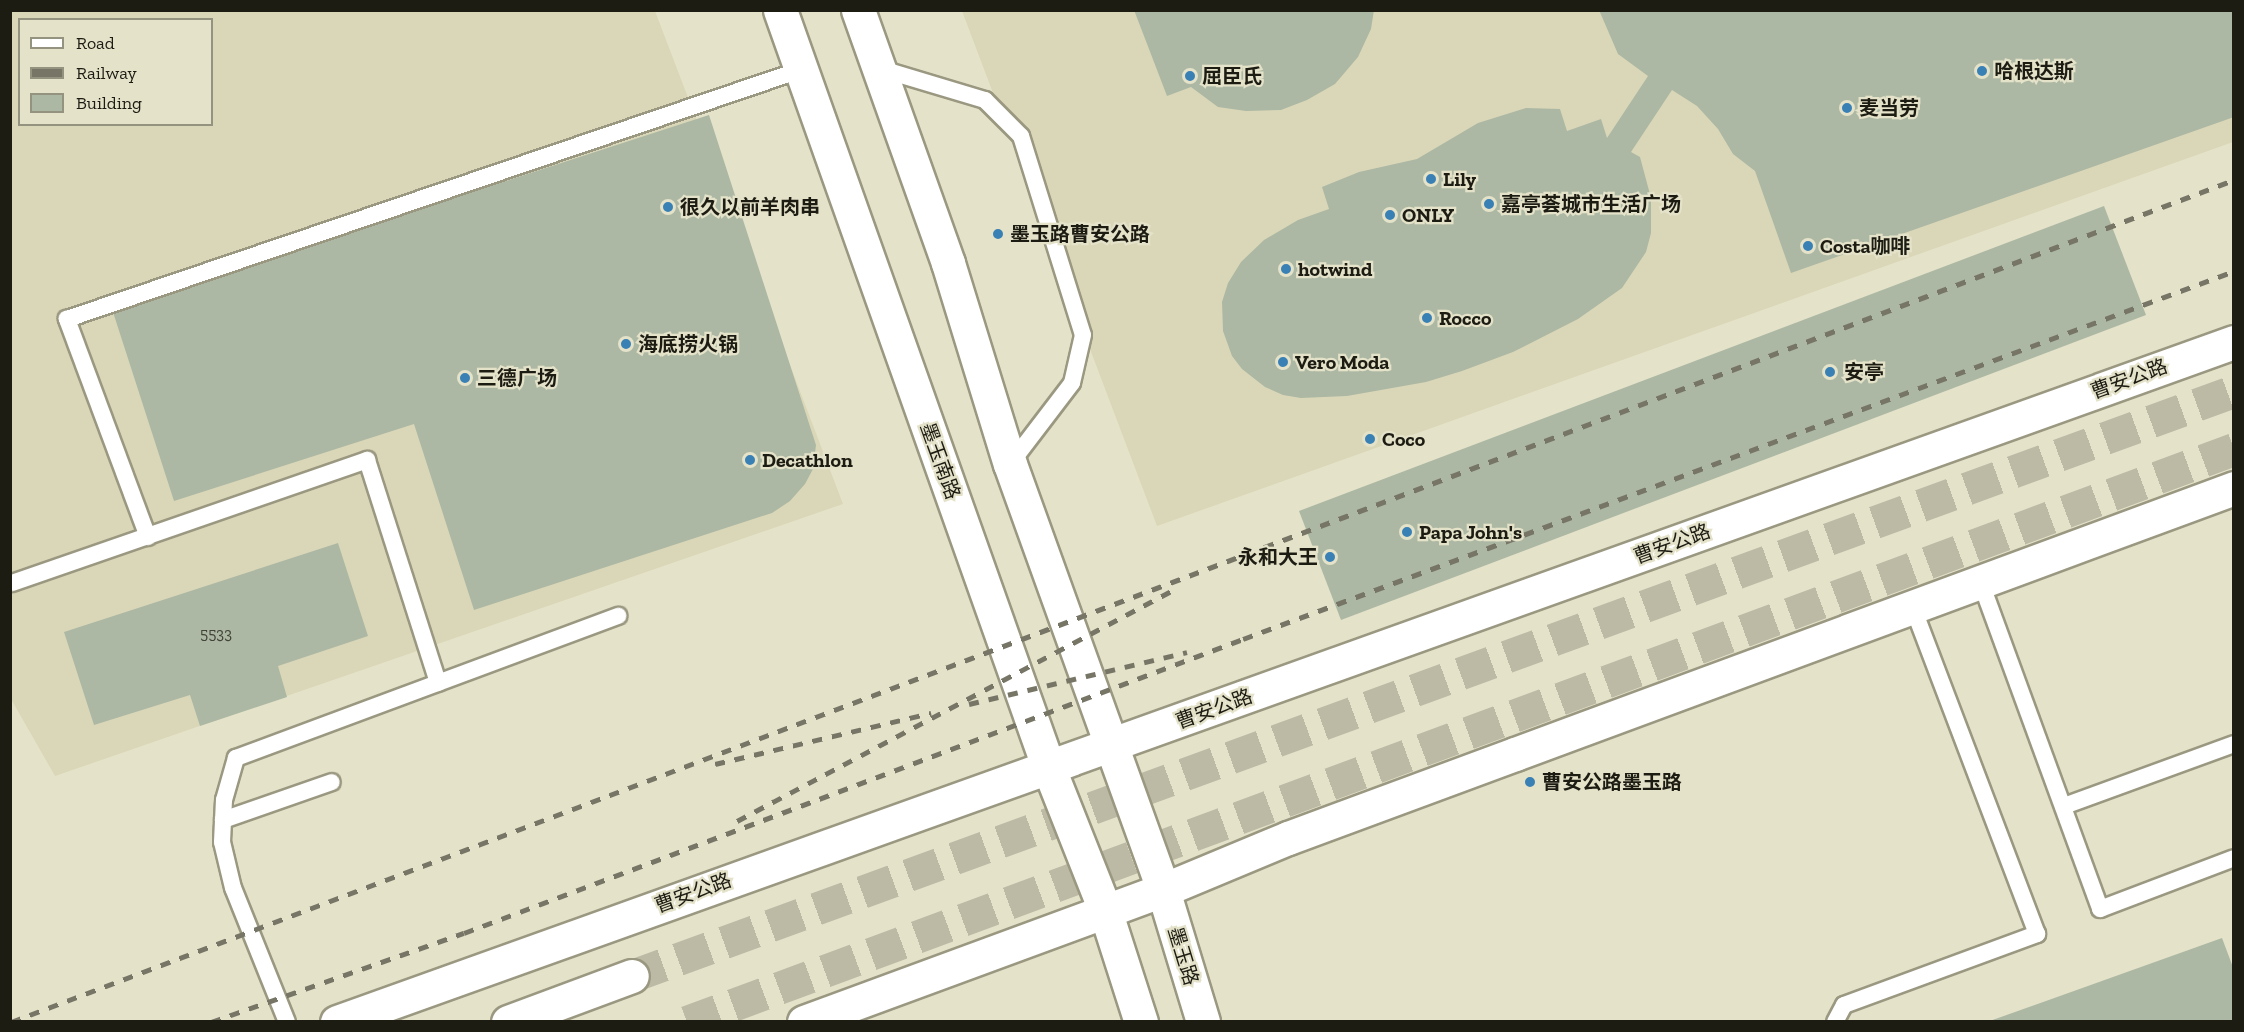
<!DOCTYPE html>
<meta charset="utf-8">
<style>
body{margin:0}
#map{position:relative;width:2244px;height:1032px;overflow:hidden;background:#e4e2c9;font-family:"Zilla Slab","Noto Sans SC",serif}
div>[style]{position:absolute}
.built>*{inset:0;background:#dad7b8}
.building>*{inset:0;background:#acb8a3}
.trunk-tunnel>*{height:33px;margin-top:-16.5px;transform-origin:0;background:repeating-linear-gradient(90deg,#bcbaa5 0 33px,transparent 0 49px)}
.roads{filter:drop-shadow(2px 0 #9b9881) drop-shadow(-2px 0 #9b9881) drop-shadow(0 2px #9b9881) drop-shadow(0 -2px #9b9881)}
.service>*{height:16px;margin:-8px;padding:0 8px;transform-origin:8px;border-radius:8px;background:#fff}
.secondary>*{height:33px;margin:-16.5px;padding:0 16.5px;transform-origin:16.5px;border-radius:16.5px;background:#fff}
.primary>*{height:33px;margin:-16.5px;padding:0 16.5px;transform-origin:16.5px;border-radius:16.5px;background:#fff}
.trunk>*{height:33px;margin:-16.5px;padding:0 16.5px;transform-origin:16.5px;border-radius:16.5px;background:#fff}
.rail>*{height:4.5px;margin-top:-2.25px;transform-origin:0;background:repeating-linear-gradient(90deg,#777666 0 10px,transparent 0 20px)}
.dots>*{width:16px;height:16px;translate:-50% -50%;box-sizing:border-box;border:3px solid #e4e2c9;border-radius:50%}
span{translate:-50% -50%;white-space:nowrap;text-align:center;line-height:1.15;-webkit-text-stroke:4.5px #e4e2c9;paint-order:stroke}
.number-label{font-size:16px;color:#414337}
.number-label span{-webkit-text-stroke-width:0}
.poi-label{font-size:20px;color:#1d1c13;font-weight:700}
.left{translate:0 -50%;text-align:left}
.right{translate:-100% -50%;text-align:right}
.street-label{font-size:20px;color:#1d1c13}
.frame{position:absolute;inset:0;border:12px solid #1d1c13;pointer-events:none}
.legend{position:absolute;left:18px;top:18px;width:195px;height:108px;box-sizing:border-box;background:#e4e2c9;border:2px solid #949380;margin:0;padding:8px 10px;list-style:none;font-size:18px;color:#1d1c13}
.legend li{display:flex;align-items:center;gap:12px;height:30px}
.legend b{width:30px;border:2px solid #949380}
</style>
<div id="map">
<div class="built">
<div style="clip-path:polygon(evenodd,10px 11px,655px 11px,843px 504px,55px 776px,11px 699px,10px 11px,20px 20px,212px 20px,212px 124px,20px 124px,20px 20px)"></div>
<div style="clip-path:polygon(962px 11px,2233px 11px,2233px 142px,1157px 526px)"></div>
</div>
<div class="building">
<div style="clip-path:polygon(1134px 10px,1374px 10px,1371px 29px,1358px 57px,1335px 84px,1307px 100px,1281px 110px,1246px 111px,1218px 107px,1191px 87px,1167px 96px)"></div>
<div style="clip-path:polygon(1599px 10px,2234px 10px,2234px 117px,1791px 273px,1755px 171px,1733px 154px,1718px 129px,1697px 106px,1672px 90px,1631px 152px,1640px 157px,1651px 198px,1651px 233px,1646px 252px,1622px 288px,1578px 319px,1513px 352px,1462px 371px,1426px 382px,1347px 396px,1301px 398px,1283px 395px,1265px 387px,1242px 369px,1232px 356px,1223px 331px,1222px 302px,1228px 283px,1241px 262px,1264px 240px,1298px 220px,1329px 209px,1322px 187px,1359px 172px,1417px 159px,1478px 123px,1526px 108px,1560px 109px,1567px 131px,1601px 119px,1607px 138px,1648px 76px,1618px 54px)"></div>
<div style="clip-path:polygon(709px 115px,816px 445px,813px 469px,805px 484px,790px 501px,772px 513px,474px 610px,414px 424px,174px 501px,112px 309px)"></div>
<div style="clip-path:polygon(2104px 206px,2146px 315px,1341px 620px,1299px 511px)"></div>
<div style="clip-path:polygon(338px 543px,368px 636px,278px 666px,287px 697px,200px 726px,190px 695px,94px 725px,64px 632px)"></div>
<div style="clip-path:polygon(2222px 938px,2234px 970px,2234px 1022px,1987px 1022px)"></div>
</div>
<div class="trunk-tunnel">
<div style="left:632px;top:976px;width:1705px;rotate:-20.06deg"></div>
<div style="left:687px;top:1022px;width:1650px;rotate:-20.32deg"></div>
</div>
<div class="roads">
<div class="service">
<div style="left:878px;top:68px;width:112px;rotate:16.7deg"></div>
<div style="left:985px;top:100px;width:51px;rotate:45deg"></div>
<div style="left:1021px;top:136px;width:208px;rotate:72.7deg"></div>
<div style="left:1083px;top:335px;width:49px;rotate:102.9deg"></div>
<div style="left:1072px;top:383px;width:102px;rotate:127.4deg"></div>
<div style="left:148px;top:537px;width:233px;rotate:-110.4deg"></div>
<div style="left:67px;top:319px;width:774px;rotate:-18.76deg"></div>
<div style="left:12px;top:583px;width:376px;rotate:-19.1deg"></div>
<div style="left:367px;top:460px;width:234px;rotate:72.3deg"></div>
<div style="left:1981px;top:583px;width:347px;rotate:69.9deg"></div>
<div style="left:2100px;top:909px;width:143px;rotate:-20.8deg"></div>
<div style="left:2064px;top:806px;width:181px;rotate:-20deg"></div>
<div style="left:223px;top:820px;width:115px;rotate:-19.2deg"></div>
<div style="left:287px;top:1022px;width:144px;rotate:-111.9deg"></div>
<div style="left:233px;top:888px;width:47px;rotate:-103.4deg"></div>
<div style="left:222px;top:842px;width:42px;rotate:-87.3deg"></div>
<div style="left:224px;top:800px;width:44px;rotate:-74.1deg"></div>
<div style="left:236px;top:758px;width:408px;rotate:-20.4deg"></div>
<div style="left:1835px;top:1022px;width:19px;rotate:-62deg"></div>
<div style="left:1844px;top:1005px;width:206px;rotate:-20.2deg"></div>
<div style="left:2037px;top:934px;width:349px;rotate:-110.8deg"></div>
</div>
<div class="secondary">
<div style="left:337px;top:1022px;width:2015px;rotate:-19.72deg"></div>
<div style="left:804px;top:1022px;width:382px;rotate:-20.2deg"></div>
<div style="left:1163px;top:890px;width:135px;rotate:-22.6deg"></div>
<div style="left:1288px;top:838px;width:242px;rotate:-20.3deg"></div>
<div style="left:1515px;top:754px;width:767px;rotate:-20.3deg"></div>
</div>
<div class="primary">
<div style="left:780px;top:10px;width:802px;rotate:70.48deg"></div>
<div style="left:1048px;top:766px;width:155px;rotate:68.4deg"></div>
<div style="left:1105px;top:910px;width:118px;rotate:72.2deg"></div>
<div style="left:858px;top:10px;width:269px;rotate:70.4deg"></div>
<div style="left:948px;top:263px;width:210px;rotate:72.9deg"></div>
<div style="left:1010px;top:464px;width:453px;rotate:70.2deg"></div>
<div style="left:1163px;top:890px;width:138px;rotate:73.1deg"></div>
</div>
<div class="trunk">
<div style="left:508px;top:1022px;width:132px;rotate:-20.4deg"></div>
</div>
</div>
<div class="rail">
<div style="left:969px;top:704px;width:224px;rotate:-13.4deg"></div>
<div style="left:715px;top:764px;width:222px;rotate:-13.3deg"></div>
<div style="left:737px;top:821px;width:494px;rotate:-27.9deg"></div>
<div style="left:11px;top:1022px;width:2377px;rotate:-20.75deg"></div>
<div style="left:211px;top:1022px;width:268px;rotate:-19.4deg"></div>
<div style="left:464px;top:933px;width:833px;rotate:-20.68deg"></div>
<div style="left:1243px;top:639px;width:1057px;rotate:-20.37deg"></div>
</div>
<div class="dots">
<div style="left:1982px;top:71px;background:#3980b5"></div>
<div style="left:1190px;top:76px;background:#3980b5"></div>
<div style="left:1847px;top:108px;background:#3980b5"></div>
<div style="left:1431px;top:179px;background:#3980b5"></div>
<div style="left:1489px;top:204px;background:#3980b5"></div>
<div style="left:668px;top:207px;background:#3980b5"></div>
<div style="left:1390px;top:215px;background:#3980b5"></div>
<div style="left:998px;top:234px;background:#3980b5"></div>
<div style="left:1808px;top:246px;background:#3980b5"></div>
<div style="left:1286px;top:269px;background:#3980b5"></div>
<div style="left:1427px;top:318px;background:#3980b5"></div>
<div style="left:626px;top:344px;background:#3980b5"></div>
<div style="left:1283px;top:362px;background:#3980b5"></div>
<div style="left:1830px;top:372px;background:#3980b5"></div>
<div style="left:465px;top:378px;background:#3980b5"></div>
<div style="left:1370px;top:439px;background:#3980b5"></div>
<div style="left:750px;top:460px;background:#3980b5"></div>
<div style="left:1407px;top:532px;background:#3980b5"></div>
<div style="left:1330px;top:557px;background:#3980b5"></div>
<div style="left:1530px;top:782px;background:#3980b5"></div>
</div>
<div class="number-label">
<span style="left:216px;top:634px">5533</span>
</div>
<div class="poi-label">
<span class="left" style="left:1994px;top:71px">哈根达斯</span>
<span class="left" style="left:1202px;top:76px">屈臣氏</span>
<span class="left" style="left:1859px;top:108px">麦当劳</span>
<span class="left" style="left:1443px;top:179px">Lily</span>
<span class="left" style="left:1501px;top:204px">嘉亭荟城市生活广场</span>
<span class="left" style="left:680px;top:207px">很久以前羊肉串</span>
<span class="left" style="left:1402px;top:215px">ONLY</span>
<span class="left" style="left:1010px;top:234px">墨玉路曹安公路</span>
<span class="left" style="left:1820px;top:246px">Costa咖啡</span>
<span class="left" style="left:1298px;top:269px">hotwind</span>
<span class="left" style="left:1439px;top:318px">Rocco</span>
<span class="left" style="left:638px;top:344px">海底捞火锅</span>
<span class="left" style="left:1295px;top:362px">Vero Moda</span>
<span class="left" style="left:1844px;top:372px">安亭</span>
<span class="left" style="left:477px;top:378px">三德广场</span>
<span class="left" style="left:1382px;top:439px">Coco</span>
<span class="left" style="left:762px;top:460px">Decathlon</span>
<span class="left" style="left:1419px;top:532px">Papa John's</span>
<span class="right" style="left:1318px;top:557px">永和大王</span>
<span class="left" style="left:1542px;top:782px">曹安公路墨玉路</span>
</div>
<div class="street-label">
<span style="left:2129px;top:379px;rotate:-20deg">曹安公路</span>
<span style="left:940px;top:461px;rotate:70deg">墨玉南路</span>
<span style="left:1672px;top:544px;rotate:-20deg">曹安公路</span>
<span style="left:1214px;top:709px;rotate:-20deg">曹安公路</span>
<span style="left:693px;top:893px;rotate:-20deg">曹安公路</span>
<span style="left:1183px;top:956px;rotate:73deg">墨玉路</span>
</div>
<div class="frame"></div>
<ul class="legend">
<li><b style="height:8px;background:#fff"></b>Road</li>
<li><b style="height:8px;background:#777666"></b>Railway</li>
<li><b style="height:16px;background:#acb8a3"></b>Building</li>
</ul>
</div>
